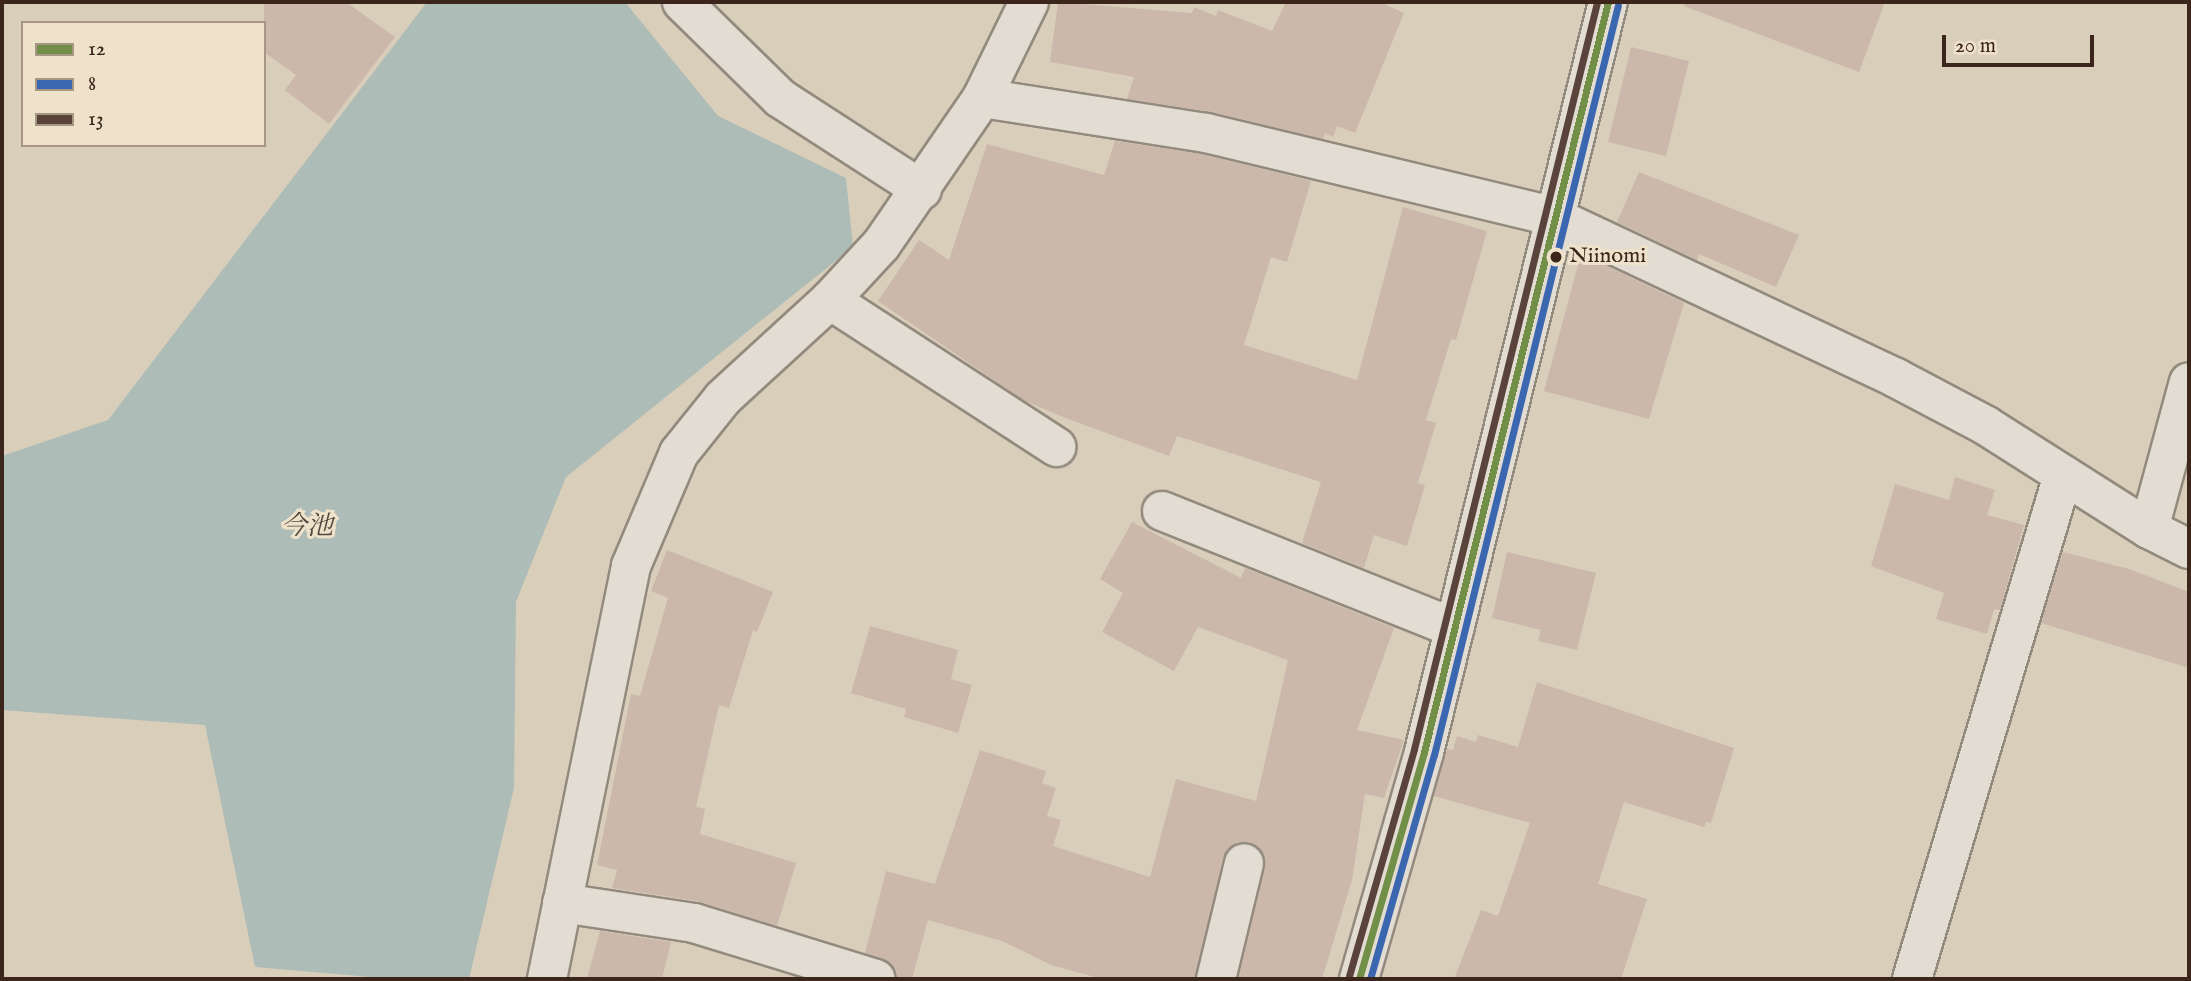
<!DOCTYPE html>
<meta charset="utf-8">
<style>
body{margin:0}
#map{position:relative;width:2191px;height:981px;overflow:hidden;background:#d9ceba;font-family:"IM FELL English","Noto Serif JP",serif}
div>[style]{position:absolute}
.water>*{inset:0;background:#adbcb6}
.building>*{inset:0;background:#cbb8ab}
.roads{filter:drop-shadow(2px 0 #938a7e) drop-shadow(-2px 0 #938a7e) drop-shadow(0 2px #938a7e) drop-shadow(0 -2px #938a7e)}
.minor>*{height:38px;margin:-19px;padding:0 19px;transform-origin:19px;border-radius:19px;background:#e2dcd2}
.secondary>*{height:38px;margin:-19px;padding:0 19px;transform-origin:19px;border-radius:19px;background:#e2dcd2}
.bus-1>*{height:7px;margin:-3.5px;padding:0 3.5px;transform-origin:3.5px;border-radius:3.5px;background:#718f46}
.bus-2>*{height:7px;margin:-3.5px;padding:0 3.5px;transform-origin:3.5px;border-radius:3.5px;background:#3b67b1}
.bus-3>*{height:7px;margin:-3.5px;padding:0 3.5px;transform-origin:3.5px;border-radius:3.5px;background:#59433a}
.dots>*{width:19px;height:19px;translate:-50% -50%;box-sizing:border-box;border:4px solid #efe2ca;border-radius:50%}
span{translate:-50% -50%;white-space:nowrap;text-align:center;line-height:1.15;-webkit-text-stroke:6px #efe2ca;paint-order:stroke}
.bus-label{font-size:22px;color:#3c251a}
.left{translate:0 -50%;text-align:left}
.water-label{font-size:26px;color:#544940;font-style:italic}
.frame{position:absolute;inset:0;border:4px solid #3c251a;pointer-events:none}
.legend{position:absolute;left:21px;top:21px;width:245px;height:126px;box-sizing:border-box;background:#efe2ca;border:2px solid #a79684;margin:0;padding:9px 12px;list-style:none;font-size:21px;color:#3c251a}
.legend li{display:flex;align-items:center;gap:14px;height:35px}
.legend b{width:35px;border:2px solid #a79684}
.scale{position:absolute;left:1942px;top:35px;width:152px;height:32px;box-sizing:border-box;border:4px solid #3c251a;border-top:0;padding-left:9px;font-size:21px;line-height:24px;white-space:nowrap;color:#3c251a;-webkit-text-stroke:5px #efe2ca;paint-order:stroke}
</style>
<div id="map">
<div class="water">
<div style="clip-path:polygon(427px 2px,625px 2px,718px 116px,846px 178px,853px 247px,566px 477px,516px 602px,514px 788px,469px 979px,393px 979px,255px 967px,205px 725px,2px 710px,2px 456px,108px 420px)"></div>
</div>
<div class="building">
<div style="clip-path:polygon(264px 2px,346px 2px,395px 37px,329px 124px,285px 90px,296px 75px,264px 52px)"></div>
<div style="clip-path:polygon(1058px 2px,1192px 13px,1194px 7px,1216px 16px,1218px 10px,1272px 31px,1286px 2px,1380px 2px,1404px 13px,1355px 133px,1337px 126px,1333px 137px,1325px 133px,1323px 139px,1211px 112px,1127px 99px,1134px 77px,1050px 62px)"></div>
<div style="clip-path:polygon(1685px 2px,1885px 2px,1859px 72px,1684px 6px)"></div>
<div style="clip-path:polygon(1631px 47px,1689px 61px,1666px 156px,1608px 142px)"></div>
<div style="clip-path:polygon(1115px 141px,1202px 154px,1311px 181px,1287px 262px,1271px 257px,1244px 345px,1357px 380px,1403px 207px,1487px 231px,1456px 340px,1451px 339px,1426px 420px,1436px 423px,1418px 483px,1425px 485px,1407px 546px,1374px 535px,1364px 568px,1302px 543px,1321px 482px,1177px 436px,1169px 456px,1063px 417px,1023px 400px,878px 301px,919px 240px,949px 260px,987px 144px,1104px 175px)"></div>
<div style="clip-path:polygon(1639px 172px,1799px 235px,1776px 287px,1699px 254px,1697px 260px,1617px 222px)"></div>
<div style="clip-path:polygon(1581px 254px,1684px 303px,1649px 419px,1544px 391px)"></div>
<div style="clip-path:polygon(1955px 477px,1995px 490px,1987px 515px,2024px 525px,2000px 610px,1994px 609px,1987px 634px,1936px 619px,1944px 593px,1871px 566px,1895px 484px,1949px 500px)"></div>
<div style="clip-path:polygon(1132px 522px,1241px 578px,1245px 568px,1394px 628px,1357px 730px,1404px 740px,1384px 798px,1365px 794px,1352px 880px,1322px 979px,1238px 979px,1265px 867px,1260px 848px,1248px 842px,1237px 842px,1223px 857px,1195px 979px,1102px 979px,1051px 965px,1002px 941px,928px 920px,912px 979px,897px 979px,892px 964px,865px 953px,886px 871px,935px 884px,980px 750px,1046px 771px,1042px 783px,1056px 788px,1047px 816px,1061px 820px,1053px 846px,1150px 877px,1176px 779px,1256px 801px,1288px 660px,1198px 627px,1174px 671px,1102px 632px,1123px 593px,1100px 579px)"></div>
<div style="clip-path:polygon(667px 550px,773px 592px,757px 632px,753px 630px,729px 708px,719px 705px,696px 807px,705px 809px,700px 834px,796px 863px,777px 926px,697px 901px,612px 888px,617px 870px,597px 865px,631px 694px,640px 696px,668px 598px,651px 591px)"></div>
<div style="clip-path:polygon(1507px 552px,1596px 573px,1577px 650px,1538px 641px,1541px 630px,1492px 618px)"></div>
<div style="clip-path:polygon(2063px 552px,2129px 569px,2189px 592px,2189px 668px,2041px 623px)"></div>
<div style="clip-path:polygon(870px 626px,958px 650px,951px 679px,972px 685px,958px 733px,904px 717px,906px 709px,851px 693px)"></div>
<div style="clip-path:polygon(1537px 682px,1734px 748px,1711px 823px,1706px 822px,1704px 827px,1624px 802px,1598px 884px,1647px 899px,1621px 979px,1454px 979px,1481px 910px,1498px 916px,1530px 823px,1434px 796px,1447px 749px,1453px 750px,1457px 736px,1476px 742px,1478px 735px,1518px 747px)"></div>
<div style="clip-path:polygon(600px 931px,671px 942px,662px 979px,587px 979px)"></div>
</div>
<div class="roads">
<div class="minor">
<div style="left:682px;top:2px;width:137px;rotate:44.4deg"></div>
<div style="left:780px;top:98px;width:169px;rotate:32.9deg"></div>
<div style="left:982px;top:98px;width:227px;rotate:8.9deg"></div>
<div style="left:1206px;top:133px;width:356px;rotate:13.5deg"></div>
<div style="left:1552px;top:216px;width:380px;rotate:25.2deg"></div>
<div style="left:1896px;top:378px;width:101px;rotate:27.8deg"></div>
<div style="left:1985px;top:425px;width:194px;rotate:32.4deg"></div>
<div style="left:2149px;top:529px;width:45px;rotate:26.6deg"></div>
<div style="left:830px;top:300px;width:270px;rotate:33deg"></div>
<div style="left:1162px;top:511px;width:315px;rotate:21.8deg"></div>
<div style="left:2149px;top:529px;width:152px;rotate:-74.8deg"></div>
<div style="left:562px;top:903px;width:134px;rotate:8.6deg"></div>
<div style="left:694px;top:923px;width:190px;rotate:17.1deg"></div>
<div style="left:547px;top:979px;width:421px;rotate:-78.5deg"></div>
<div style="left:631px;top:566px;width:123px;rotate:-67deg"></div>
<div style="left:679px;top:453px;width:70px;rotate:-51.3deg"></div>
<div style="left:723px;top:398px;width:145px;rotate:-42.5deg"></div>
<div style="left:830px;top:300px;width:75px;rotate:-47.2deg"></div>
<div style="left:881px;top:245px;width:178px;rotate:-55.5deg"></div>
<div style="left:982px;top:98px;width:107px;rotate:-63.9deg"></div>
<div style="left:1216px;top:979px;width:119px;rotate:-76.4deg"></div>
<div style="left:1912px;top:979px;width:526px;rotate:-73.32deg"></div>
</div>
<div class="secondary">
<div style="left:1359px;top:979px;width:236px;rotate:-74deg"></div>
<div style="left:1424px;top:752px;width:772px;rotate:-76.22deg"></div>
</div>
</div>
<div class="bus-1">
<div style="left:1359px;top:979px;width:236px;rotate:-74deg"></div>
<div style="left:1424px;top:752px;width:772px;rotate:-76.22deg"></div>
</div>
<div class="bus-2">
<div style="left:1370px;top:979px;width:233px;rotate:-74.1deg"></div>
<div style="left:1434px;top:755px;width:772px;rotate:-76.22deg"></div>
</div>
<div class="bus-3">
<div style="left:1349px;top:976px;width:236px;rotate:-74deg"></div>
<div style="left:1414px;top:749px;width:769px;rotate:-76.23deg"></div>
</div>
<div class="dots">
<div style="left:1556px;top:257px;background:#3c251a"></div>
</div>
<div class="bus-label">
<span class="left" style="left:1569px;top:257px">Niinomi</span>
</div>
<div class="water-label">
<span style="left:307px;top:527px">今池</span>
</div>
<div class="frame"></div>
<ul class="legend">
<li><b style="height:9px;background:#718f46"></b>12</li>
<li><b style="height:9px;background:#3b67b1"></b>8</li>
<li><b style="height:9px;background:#59433a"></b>13</li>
</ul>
<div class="scale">20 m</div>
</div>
